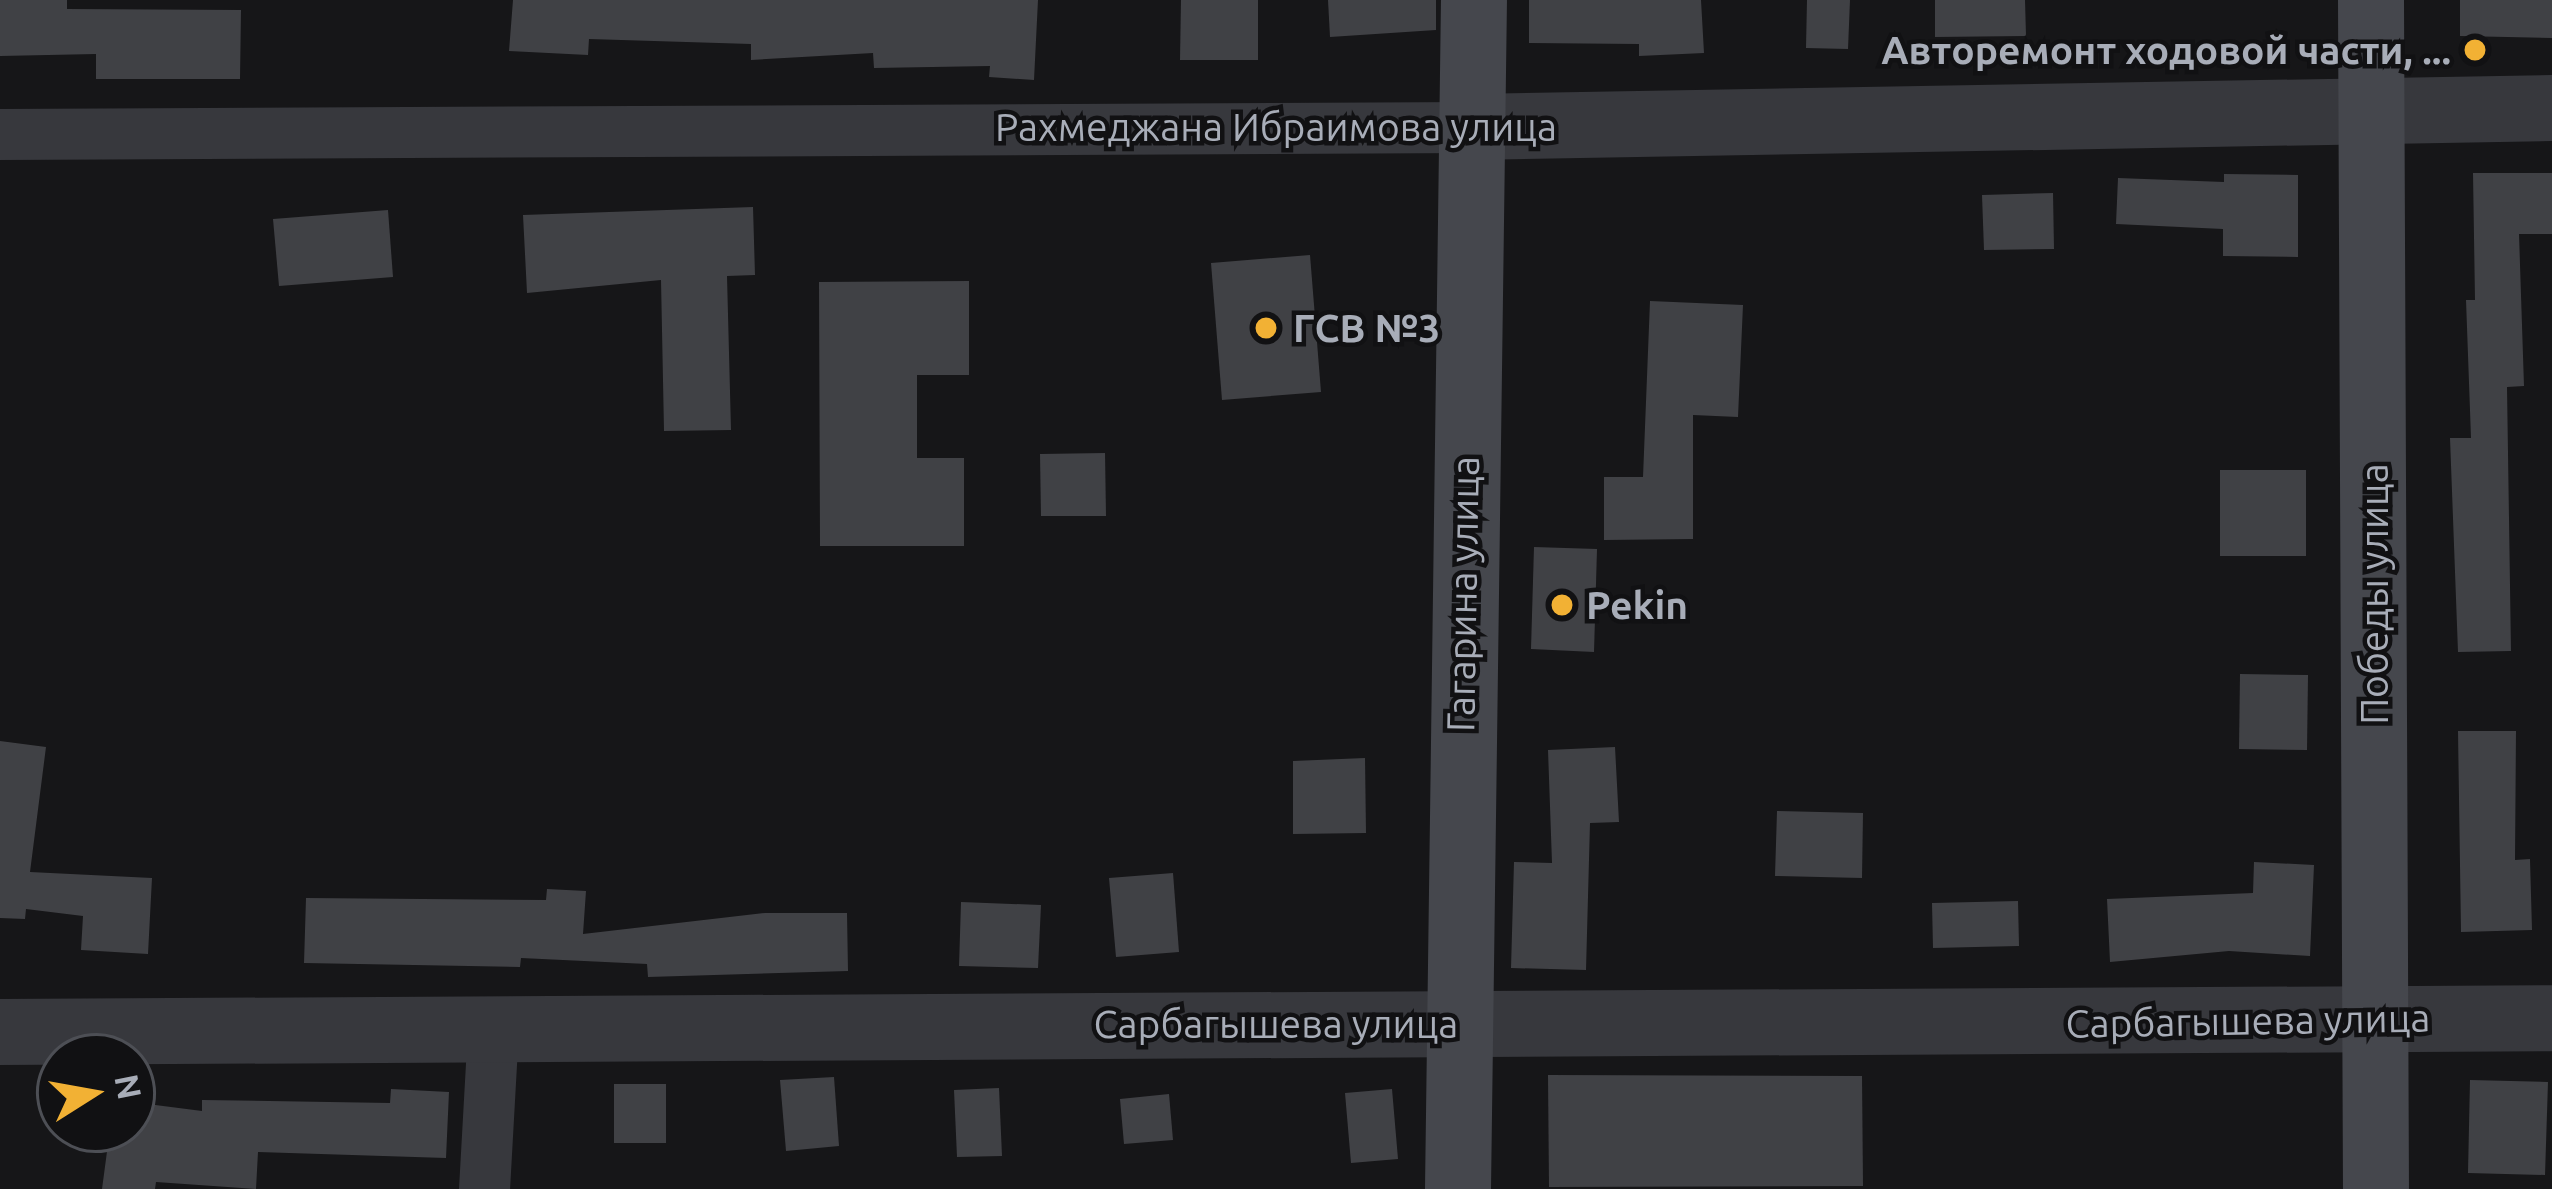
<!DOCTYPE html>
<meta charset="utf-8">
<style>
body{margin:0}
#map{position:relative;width:2552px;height:1189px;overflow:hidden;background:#161618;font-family:Ubuntu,sans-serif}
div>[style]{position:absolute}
.building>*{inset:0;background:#404145}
.minor>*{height:51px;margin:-25.5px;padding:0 25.5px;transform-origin:25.5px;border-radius:25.5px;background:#37383d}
.tertiary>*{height:66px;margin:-33px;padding:0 33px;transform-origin:33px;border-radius:33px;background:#37383d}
.secondary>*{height:66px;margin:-33px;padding:0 33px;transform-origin:33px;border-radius:33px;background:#45474d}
.dots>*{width:33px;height:33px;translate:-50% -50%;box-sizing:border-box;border:6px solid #111113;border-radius:50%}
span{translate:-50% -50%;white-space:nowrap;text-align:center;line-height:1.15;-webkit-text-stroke:9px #111113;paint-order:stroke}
.poi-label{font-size:39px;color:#a8adb8;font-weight:700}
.right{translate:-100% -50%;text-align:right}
.left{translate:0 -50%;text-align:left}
.street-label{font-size:39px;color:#a8adb8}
.north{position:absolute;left:36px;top:1033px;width:120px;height:120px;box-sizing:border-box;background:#111113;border:3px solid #4d4f55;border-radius:50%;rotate:79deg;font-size:33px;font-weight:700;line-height:48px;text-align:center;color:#a8adb8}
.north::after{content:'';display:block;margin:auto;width:42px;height:54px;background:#f2b134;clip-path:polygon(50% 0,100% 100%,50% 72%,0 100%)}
</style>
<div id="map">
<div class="building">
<div style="clip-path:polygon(0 0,67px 0,67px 9px,241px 10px,240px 79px,96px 79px,96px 54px,0 56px)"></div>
<div style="clip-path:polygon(513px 0,1038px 0,1034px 80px,989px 77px,990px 66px,874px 68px,873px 53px,751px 60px,751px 44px,589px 39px,588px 55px,509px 51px)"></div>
<div style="clip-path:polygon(1181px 0,1258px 0,1258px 60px,1180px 60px)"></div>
<div style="clip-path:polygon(1328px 0,1436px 0,1436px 30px,1330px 37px)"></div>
<div style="clip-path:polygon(1529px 0,1701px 0,1704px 53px,1639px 56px,1639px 44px,1529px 43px)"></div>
<div style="clip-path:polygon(1807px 0,1850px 0,1848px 49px,1806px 48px)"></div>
<div style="clip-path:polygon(1935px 0,2025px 0,2026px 36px,1935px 37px)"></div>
<div style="clip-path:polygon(2460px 0,2552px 0,2552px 38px,2460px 36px)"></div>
<div style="clip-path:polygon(2473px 173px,2552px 173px,2552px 234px,2519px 234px,2524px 386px,2507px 387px,2511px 651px,2458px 652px,2450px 438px,2471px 438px,2466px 300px,2475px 300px)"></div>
<div style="clip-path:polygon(2224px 174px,2298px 175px,2298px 257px,2223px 256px,2223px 229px,2116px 224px,2118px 178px,2224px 182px)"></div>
<div style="clip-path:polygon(2053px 193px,2054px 249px,1984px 250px,1982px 195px)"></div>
<div style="clip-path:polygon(753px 207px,755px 275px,727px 276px,731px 430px,664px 431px,661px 280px,527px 293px,523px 215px)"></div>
<div style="clip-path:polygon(388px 210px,393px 277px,279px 286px,273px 219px)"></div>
<div style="clip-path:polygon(1310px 255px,1321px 392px,1222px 400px,1211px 263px)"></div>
<div style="clip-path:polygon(969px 281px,969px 375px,917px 375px,917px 458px,964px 458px,964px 546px,820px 546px,819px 282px)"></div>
<div style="clip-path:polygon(1650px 301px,1743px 305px,1738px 417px,1693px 415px,1693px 539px,1604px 540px,1604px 477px,1643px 477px)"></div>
<div style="clip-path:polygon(1105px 453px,1106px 516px,1041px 516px,1040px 454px)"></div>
<div style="clip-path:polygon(2220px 470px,2306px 470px,2306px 556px,2220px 556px)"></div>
<div style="clip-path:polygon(1534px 547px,1597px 549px,1594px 652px,1531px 649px)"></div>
<div style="clip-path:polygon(2240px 674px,2308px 675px,2307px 750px,2239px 749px)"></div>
<div style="clip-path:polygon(2458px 731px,2516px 731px,2515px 860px,2530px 859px,2532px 930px,2461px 932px)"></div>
<div style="clip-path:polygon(0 741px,46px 747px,30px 872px,152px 878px,148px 954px,81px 950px,83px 916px,26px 909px,25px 919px,0 918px)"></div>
<div style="clip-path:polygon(1615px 747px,1619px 822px,1590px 823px,1586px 970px,1511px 968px,1514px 862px,1552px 863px,1548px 750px)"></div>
<div style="clip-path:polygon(1365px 758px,1366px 833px,1293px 834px,1293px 761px)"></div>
<div style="clip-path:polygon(1777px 811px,1863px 813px,1862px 878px,1775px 876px)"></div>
<div style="clip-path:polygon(2254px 862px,2314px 865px,2310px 956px,2229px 951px,2110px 962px,2107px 899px,2253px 893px)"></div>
<div style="clip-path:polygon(1173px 873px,1179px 952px,1116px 957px,1109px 878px)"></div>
<div style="clip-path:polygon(547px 889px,586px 891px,583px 934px,765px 913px,847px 913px,848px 971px,648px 977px,647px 964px,521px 958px,520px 967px,304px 963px,306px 898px,546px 900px)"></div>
<div style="clip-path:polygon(2018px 901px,2019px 946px,1933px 948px,1932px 903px)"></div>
<div style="clip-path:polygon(961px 902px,1041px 905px,1038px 968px,959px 966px)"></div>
<div style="clip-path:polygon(1548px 1075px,1862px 1076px,1863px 1186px,1549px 1187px)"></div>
<div style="clip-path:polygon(834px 1077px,839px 1146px,786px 1151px,780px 1080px)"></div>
<div style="clip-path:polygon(2470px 1080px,2548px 1082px,2545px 1175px,2468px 1173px)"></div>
<div style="clip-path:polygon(614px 1084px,666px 1084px,666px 1143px,614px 1143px)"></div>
<div style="clip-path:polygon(999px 1088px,1002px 1156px,957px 1157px,954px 1090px)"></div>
<div style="clip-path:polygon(391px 1089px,449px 1092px,446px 1158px,258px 1152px,256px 1189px,156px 1182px,155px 1189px,102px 1189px,110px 1129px,132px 1129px,132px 1102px,202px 1111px,202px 1100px,390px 1103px)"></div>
<div style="clip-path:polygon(1392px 1089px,1398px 1159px,1351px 1163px,1345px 1093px)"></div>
<div style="clip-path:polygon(1169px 1094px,1173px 1140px,1124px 1144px,1120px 1099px)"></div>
</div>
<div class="minor">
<div style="left:0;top:134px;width:1472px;rotate:-0.27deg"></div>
<div style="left:484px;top:1189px;width:162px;rotate:-86.8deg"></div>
</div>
<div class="tertiary">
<div style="left:1472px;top:127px;width:1080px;rotate:-1.01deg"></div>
<div style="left:0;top:1032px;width:2552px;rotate:-0.31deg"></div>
</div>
<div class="secondary">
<div style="left:2371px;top:0;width:1189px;rotate:89.76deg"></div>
<div style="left:1458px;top:1189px;width:1189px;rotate:-89.23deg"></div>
</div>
<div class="dots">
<div style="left:2475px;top:50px;background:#f2b134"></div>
<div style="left:1266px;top:328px;background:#f2b134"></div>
<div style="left:1562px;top:605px;background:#f2b134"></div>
</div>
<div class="poi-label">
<span class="right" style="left:2451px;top:50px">Авторемонт ходовой части, ...</span>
<span class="left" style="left:1293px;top:328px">ГСВ №3</span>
<span class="left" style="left:1586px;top:605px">Pekin</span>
</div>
<div class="street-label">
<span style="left:1276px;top:127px">Рахмеджана Ибраимова улица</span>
<span style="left:1463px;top:594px;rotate:-89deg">Гагарина улица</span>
<span style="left:2374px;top:594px;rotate:-90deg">Победы улица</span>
<span style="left:2248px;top:1021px;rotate:-1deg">Сарбагышева улица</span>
<span style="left:1276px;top:1024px">Сарбагышева улица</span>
</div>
<div class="north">N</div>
</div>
